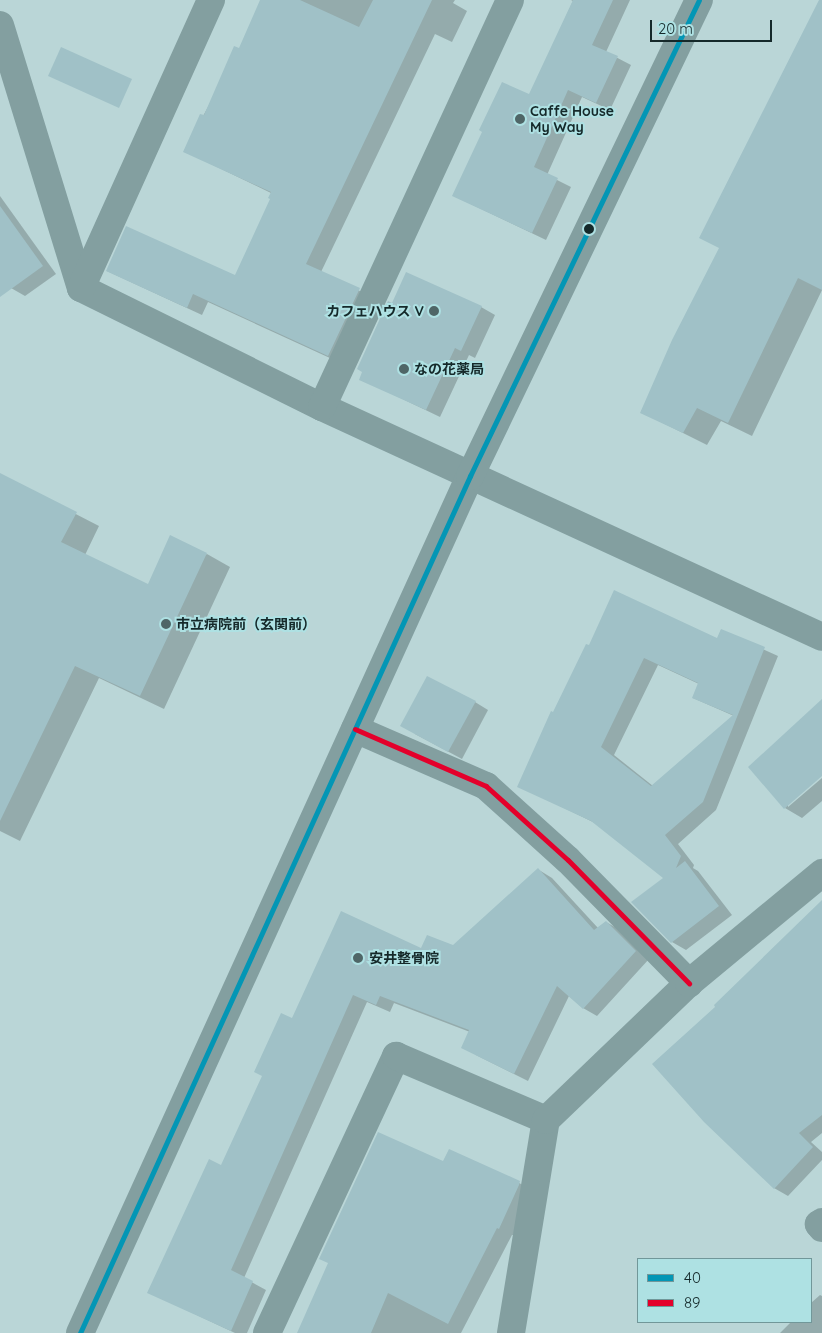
<!DOCTYPE html>
<meta charset="utf-8">
<style>
body{margin:0}
#map{position:relative;width:822px;height:1333px;overflow:hidden;background:#bad6d7;font-family:Quicksand,"Noto Sans JP",sans-serif}
div>[style]{position:absolute}
.shadow>*{inset:0;background:#0003}
.building>*{inset:0;background:#a0c1c7}
.street>*{height:28px;margin:-14px;padding:0 14px;transform-origin:14px;border-radius:14px;background:#839fa0}
.bus-1>*{height:5px;margin:-2.5px;padding:0 2.5px;transform-origin:2.5px;border-radius:2.5px;background:#0396b5}
.bus-2>*{height:5px;margin:-2.5px;padding:0 2.5px;transform-origin:2.5px;border-radius:2.5px;background:#e4002b}
.dots>*{width:14px;height:14px;translate:-50% -50%;box-sizing:border-box;border:2px solid #aee1e3;border-radius:50%}
span{translate:-50% -50%;white-space:nowrap;text-align:center;line-height:1.15;-webkit-text-stroke:4px #aee1e3;paint-order:stroke}
.poi-label{font-size:14px;color:#15292a;font-weight:700}
.left{translate:0 -50%;text-align:left}
.right{translate:-100% -50%;text-align:right}
.legend{position:absolute;left:637px;top:1258px;width:175px;height:65px;box-sizing:border-box;background:#aee1e3;border:1px solid #719799;margin:0;padding:6px 9px;list-style:none;font-size:15px;color:#15292a}
.legend li{display:flex;align-items:center;gap:10px;height:25px}
.legend b{width:25px;border:1px solid #719799}
.scale{position:absolute;left:650px;top:20px;width:122px;height:22px;box-sizing:border-box;border:2px solid #15292a;border-top:0;padding-left:6px;font-size:15px;line-height:18px;white-space:nowrap;color:#15292a;-webkit-text-stroke:4px #aee1e3;paint-order:stroke}
</style>
<div id="map">
<div class="shadow">
<div style="clip-path:polygon(261px 0,455px 0,453px 3px,467px 11px,452px 42px,435px 34px,321px 272px,374px 298px,343px 364px,208px 302px,202px 315px,107px 271px,235px 277px,272px 199px,271px 193px,184px 151px,239px 50px)"></div>
<div style="clip-path:polygon(571px 0,630px 0,606px 52px,631px 65px,610px 110px,582px 97px,547px 175px,571px 187px,546px 240px,454px 196px,530px 96px,573px 1px)"></div>
<div style="clip-path:polygon(822px 36px,822px 290px,752px 436px,721px 421px,707px 445px,641px 412px)"></div>
<div style="clip-path:polygon(0 196px,56px 274px,25px 296px,11px 288px,0 273px)"></div>
<div style="clip-path:polygon(392px 305px,481px 307px,495px 315px,475px 358px,469px 355px,440px 417px,361px 379px)"></div>
<div style="clip-path:polygon(0 475px,99px 526px,85px 555px,148px 586px,207px 554px,230px 567px,164px 709px,99px 678px,20px 841px,0 831px)"></div>
<div style="clip-path:polygon(evenodd,721px 630px,778px 656px,716px 810px,678px 844px,694px 865px,693px 868px,698px 871px,732px 915px,686px 950px,672px 942px,665px 878px,597px 824px,519px 786px,587px 646px,717px 640px,721px 630px,658px 665px,699px 684px,693px 698px,734px 716px,653px 786px,614px 755px,658px 665px)"></div>
<div style="clip-path:polygon(822px 701px,822px 774px,788px 804px,788px 807px,822px 778px,822px 801px,802px 818px,785px 808px)"></div>
<div style="clip-path:polygon(475px 702px,488px 710px,462px 759px,415px 734px)"></div>
<div style="clip-path:polygon(539px 870px,552px 878px,598px 928px,606px 922px,620px 930px,649px 959px,597px 1016px,583px 1008px,569px 996px,528px 1081px,476px 1055px,470px 1032px,394px 1003px,390px 1012px,367px 1002px,244px 1278px,266px 1290px,247px 1333px,235px 1333px,148px 1292px,222px 1166px,293px 1020px,422px 949px,453px 947px)"></div>
<div style="clip-path:polygon(822px 915px,822px 1133px,811px 1142px,822px 1152px,822px 1160px,788px 1196px,774px 1188px)"></div>
<div style="clip-path:polygon(444px 1162px,519px 1183px,533px 1190px,513px 1235px,512px 1235px,461px 1333px,298px 1333px)"></div>
<div style="clip-path:polygon(820px 1295px,822px 1296px,822px 1333px,780px 1333px,791px 1322px,811px 1322px,811px 1303px)"></div>
</div>
<div class="building">
<div style="clip-path:polygon(260px 0,300px 0,359px 27px,373px 0,432px 0,306px 264px,360px 288px,328px 356px,193px 294px,187px 308px,106px 271px,126px 226px,235px 275px,270px 199px,268px 198px,271px 192px,183px 152px,200px 114px,204px 115px,234px 46px,239px 48px)"></div>
<div style="clip-path:polygon(573px 0,613px 0,592px 45px,618px 56px,596px 103px,568px 90px,534px 167px,558px 178px,532px 233px,452px 196px,482px 132px,479px 130px,502px 82px,529px 94px)"></div>
<div style="clip-path:polygon(819px 0,822px 0,822px 290px,798px 278px,728px 423px,697px 408px,683px 433px,640px 413px,672px 340px,719px 248px,699px 238px)"></div>
<div style="clip-path:polygon(61px 47px,132px 79px,119px 108px,48px 76px)"></div>
<div style="clip-path:polygon(0 206px,43px 266px,0 297px)"></div>
<div style="clip-path:polygon(406px 272px,482px 306px,461px 351px,455px 348px,426px 410px,359px 380px,362px 372px,357px 369px,388px 301px,392px 303px)"></div>
<div style="clip-path:polygon(0 473px,77px 512px,61px 542px,148px 584px,170px 535px,207px 553px,140px 696px,75px 666px,0 821px)"></div>
<div style="clip-path:polygon(evenodd,614px 590px,717px 638px,721px 629px,765px 647px,703px 802px,665px 835px,681px 856px,676px 868px,685px 861px,719px 906px,671px 943px,631px 902px,663px 878px,591px 821px,517px 787px,551px 711px,553px 712px,586px 644px,589px 645px,614px 590px,644px 658px,698px 683px,692px 698px,733px 715px,651px 786px,601px 747px,644px 658px)"></div>
<div style="clip-path:polygon(427px 676px,476px 701px,448px 752px,400px 726px)"></div>
<div style="clip-path:polygon(822px 699px,822px 776px,784px 809px,748px 767px)"></div>
<div style="clip-path:polygon(538px 868px,594px 930px,606px 921px,636px 951px,583px 1009px,557px 986px,514px 1074px,461px 1048px,469px 1030px,380px 996px,376px 1005px,353px 995px,231px 1270px,253px 1281px,231px 1331px,147px 1293px,209px 1159px,221px 1165px,262px 1076px,254px 1072px,281px 1013px,292px 1018px,341px 911px,421px 948px,427px 935px,453px 945px)"></div>
<div style="clip-path:polygon(822px 900px,822px 1115px,799px 1133px,813px 1147px,774px 1189px,704px 1122px,652px 1064px,715px 1007px,714px 1005px)"></div>
<div style="clip-path:polygon(378px 1132px,443px 1161px,449px 1149px,520px 1181px,519px 1185px,499px 1229px,497px 1228px,448px 1324px,388px 1293px,371px 1333px,297px 1333px,328px 1263px,319px 1259px)"></div>
</div>
<div class="street">
<div style="left:0;top:25px;width:275px;rotate:72.9deg"></div>
<div style="left:81px;top:288px;width:269px;rotate:26.3deg"></div>
<div style="left:322px;top:407px;width:550px;rotate:24.7deg"></div>
<div style="left:81px;top:288px;width:316px;rotate:-65.7deg"></div>
<div style="left:322px;top:407px;width:448px;rotate:-65.2deg"></div>
<div style="left:355px;top:729px;width:143px;rotate:23.5deg"></div>
<div style="left:486px;top:786px;width:110px;rotate:42.1deg"></div>
<div style="left:568px;top:860px;width:173px;rotate:45.5deg"></div>
<div style="left:822px;top:1222px;width:4px;rotate:146deg"></div>
<div style="left:819px;top:1224px;width:5px;rotate:53deg"></div>
<div style="left:80px;top:1333px;width:942px;rotate:-65.53deg"></div>
<div style="left:470px;top:476px;width:528px;rotate:-64.31deg"></div>
<div style="left:267px;top:1333px;width:306px;rotate:-65deg"></div>
<div style="left:396px;top:1056px;width:163px;rotate:23.1deg"></div>
<div style="left:511px;top:1333px;width:216px;rotate:-80.7deg"></div>
<div style="left:546px;top:1120px;width:198px;rotate:-43.8deg"></div>
<div style="left:689px;top:983px;width:173px;rotate:-39.6deg"></div>
</div>
<div class="bus-1">
<div style="left:80px;top:1333px;width:942px;rotate:-65.53deg"></div>
<div style="left:470px;top:476px;width:528px;rotate:-64.31deg"></div>
</div>
<div class="bus-2">
<div style="left:355px;top:729px;width:143px;rotate:23.5deg"></div>
<div style="left:486px;top:786px;width:110px;rotate:42.1deg"></div>
<div style="left:568px;top:860px;width:173px;rotate:45.5deg"></div>
</div>
<div class="dots">
<div style="left:520px;top:119px;background:#4f6667"></div>
<div style="left:589px;top:229px;background:#15292a"></div>
<div style="left:434px;top:311px;background:#4f6667"></div>
<div style="left:404px;top:369px;background:#4f6667"></div>
<div style="left:166px;top:624px;background:#4f6667"></div>
<div style="left:358px;top:958px;background:#4f6667"></div>
</div>
<div class="poi-label">
<span class="left" style="left:530px;top:119px">Caffe House<br>My Way</span>
<span class="right" style="left:424px;top:311px">カフェハウス V</span>
<span class="left" style="left:414px;top:369px">なの花薬局</span>
<span class="left" style="left:176px;top:624px">市立病院前（玄関前）</span>
<span class="left" style="left:369px;top:958px">安井整骨院</span>
</div>
<ul class="legend">
<li><b style="height:6px;background:#0396b5"></b>40</li>
<li><b style="height:6px;background:#e4002b"></b>89</li>
</ul>
<div class="scale">20 m</div>
</div>
